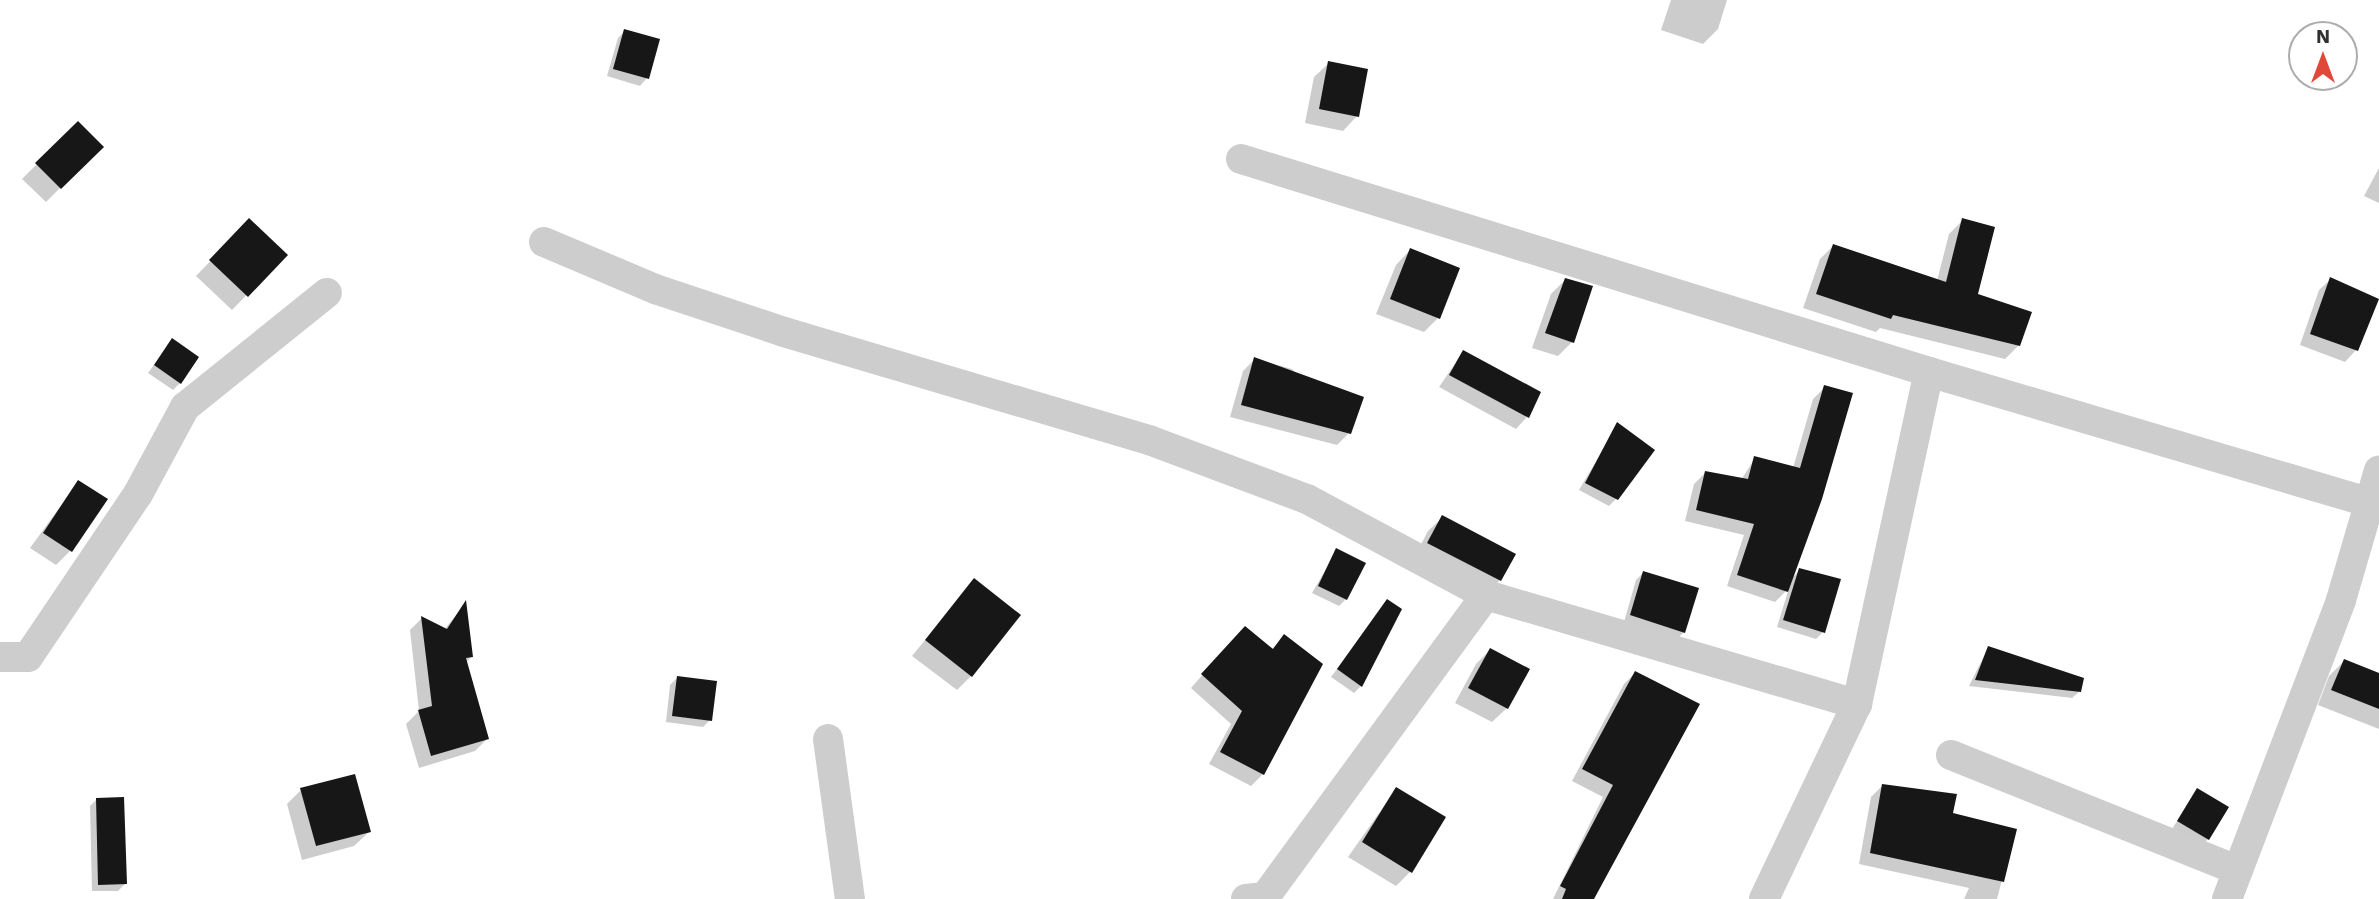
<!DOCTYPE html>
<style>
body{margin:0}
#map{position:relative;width:2379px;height:899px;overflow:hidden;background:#fff;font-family:"Work Sans",sans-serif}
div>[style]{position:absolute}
.shadow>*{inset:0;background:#0003}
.building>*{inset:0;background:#171717}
.street>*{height:30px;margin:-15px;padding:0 15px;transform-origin:15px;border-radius:15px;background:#cdcdcd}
span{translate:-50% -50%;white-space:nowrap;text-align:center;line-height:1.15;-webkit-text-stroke:7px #fff;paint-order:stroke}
.north{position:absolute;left:2288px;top:21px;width:70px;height:70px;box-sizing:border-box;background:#fff;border:2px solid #acacac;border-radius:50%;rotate:0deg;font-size:19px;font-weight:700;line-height:28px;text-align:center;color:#303030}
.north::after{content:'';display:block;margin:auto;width:24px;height:32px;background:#e0483a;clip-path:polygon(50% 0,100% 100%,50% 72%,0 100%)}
</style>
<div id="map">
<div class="shadow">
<div style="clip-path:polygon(1671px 0,1727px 0,1718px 29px,1703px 44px,1661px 30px)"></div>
<div style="clip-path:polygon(625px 31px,658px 40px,647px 78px,640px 86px,607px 76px,618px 38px)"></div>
<div style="clip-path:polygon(1329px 63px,1357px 116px,1343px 131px,1305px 123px,1314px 77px)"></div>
<div style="clip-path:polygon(78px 123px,101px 147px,46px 202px,22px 179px)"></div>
<div style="clip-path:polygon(2379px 168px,2379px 203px,2364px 196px)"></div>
<div style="clip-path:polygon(1963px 220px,1976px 295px,2019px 345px,2005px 359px,1880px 328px,1876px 332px,1803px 308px,1820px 259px,1833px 246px,1937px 281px,1949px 234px)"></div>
<div style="clip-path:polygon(249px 221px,286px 255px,232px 310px,196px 276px)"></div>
<div style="clip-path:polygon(1410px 250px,1438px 318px,1424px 332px,1376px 314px,1396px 265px)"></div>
<div style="clip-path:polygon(2331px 279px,2356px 350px,2345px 362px,2300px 345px,2319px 290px)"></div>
<div style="clip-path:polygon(1565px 280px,1572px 342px,1558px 356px,1532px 348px,1551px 294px)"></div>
<div style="clip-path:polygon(172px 340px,180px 383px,173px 390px,148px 373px)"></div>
<div style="clip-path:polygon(1463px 352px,1539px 393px,1527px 417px,1516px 429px,1439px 387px)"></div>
<div style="clip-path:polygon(1255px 359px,1292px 369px,1349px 433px,1337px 445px,1230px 417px,1243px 371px)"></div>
<div style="clip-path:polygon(1825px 387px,1791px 579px,1800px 570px,1823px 632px,1816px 639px,1777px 627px,1789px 588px,1775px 602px,1727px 586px,1744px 535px,1685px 521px,1694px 484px,1705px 473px,1741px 480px,1755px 458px,1793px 468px,1813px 399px)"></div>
<div style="clip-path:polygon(1618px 424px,1616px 499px,1609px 506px,1579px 490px)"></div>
<div style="clip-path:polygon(78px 482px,70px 551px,56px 565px,30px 548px)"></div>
<div style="clip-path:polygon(1443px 517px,1500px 580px,1485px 595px,1414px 558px,1428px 531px)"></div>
<div style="clip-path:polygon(1337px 550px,1346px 599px,1339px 606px,1312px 593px)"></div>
<div style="clip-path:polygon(1643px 573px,1684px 632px,1677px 639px,1624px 622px,1636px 580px)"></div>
<div style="clip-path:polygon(974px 580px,971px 676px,957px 690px,912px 656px)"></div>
<div style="clip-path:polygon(1387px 601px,1361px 686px,1354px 693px,1331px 677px)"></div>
<div style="clip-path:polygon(465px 604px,471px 657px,466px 663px,487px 739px,475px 751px,419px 768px,406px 724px,419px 711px,410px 630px,422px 618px,444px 630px)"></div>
<div style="clip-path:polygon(1284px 637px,1263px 774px,1251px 786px,1209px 764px,1231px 724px,1191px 688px,1233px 640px,1271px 650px)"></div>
<div style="clip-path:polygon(1988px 648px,2080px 691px,2072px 698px,1969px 686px)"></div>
<div style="clip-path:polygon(1490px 650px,1507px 708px,1492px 722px,1455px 703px,1476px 664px)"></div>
<div style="clip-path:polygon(2344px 661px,2379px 675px,2379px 729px,2318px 705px,2329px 676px)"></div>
<div style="clip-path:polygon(1635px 673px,1697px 704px,1592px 899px,1553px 899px,1603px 797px,1572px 781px,1624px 684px)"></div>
<div style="clip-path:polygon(677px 678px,710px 720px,703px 727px,666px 722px,670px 685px)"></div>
<div style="clip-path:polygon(1883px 785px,1951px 814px,2015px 830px,1997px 899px,1964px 899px,1969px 888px,1859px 864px,1871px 797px)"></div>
<div style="clip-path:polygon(1396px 789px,1410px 872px,1396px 886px,1348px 857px)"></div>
<div style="clip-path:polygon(301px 790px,369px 832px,354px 846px,302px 860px,287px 804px)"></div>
<div style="clip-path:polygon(2197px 790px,2208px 839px,2201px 846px,2172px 829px)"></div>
<div style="clip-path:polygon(97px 799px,125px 884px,118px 891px,92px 891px,90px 806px)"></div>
</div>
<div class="building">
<div style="clip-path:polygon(624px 29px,660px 39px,649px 79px,613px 69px)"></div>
<div style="clip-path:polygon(1328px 61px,1368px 69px,1359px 117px,1319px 109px)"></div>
<div style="clip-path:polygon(78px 121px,104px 147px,61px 189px,35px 163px)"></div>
<div style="clip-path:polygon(249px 218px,288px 255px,248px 297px,209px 260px)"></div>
<div style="clip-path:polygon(1962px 218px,1995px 227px,1978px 294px,2032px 312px,2020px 346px,1893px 315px,1891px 319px,1816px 294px,1833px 244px,1946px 282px)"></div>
<div style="clip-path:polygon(1410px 248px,1460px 268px,1440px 319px,1390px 299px)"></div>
<div style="clip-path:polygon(2330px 277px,2379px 299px,2358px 351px,2310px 334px)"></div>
<div style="clip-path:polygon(1565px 278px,1593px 286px,1574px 343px,1545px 333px)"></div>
<div style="clip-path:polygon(172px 338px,199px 357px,181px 384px,154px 365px)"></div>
<div style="clip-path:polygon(1463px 350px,1541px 392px,1529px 418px,1449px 375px)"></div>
<div style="clip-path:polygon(1254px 357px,1364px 397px,1351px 434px,1241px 405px)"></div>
<div style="clip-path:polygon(1824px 385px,1853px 393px,1822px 499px,1788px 592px,1737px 575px,1754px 524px,1696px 510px,1705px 471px,1748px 479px,1754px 456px,1800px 468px)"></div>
<div style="clip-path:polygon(1617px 422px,1655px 450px,1618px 500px,1585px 483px)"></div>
<div style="clip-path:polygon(78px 480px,108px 499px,72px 552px,43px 533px)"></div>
<div style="clip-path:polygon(1442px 515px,1516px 554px,1501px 581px,1427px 543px)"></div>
<div style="clip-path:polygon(1336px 548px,1366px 563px,1347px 600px,1318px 586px)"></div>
<div style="clip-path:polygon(1799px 568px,1841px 579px,1825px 633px,1783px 620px)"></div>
<div style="clip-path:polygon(1643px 571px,1699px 588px,1685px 633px,1630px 615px)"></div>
<div style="clip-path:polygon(974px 578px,1021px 615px,972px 677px,925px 640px)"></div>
<div style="clip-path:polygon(1387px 599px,1402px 609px,1362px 687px,1337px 669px)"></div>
<div style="clip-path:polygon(466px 600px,473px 657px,466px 658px,489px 739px,431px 756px,418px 710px,432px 706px,421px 616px,447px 629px)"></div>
<div style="clip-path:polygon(1245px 626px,1273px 649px,1284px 634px,1323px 664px,1264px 775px,1220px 752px,1242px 711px,1201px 674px)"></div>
<div style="clip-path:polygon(1988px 646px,2084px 678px,2081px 692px,1975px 680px)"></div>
<div style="clip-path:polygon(1490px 648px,1530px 669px,1508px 709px,1468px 688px)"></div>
<div style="clip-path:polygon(2344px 659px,2379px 673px,2379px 709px,2331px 690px)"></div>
<div style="clip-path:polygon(1635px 671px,1700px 704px,1594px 899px,1562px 899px,1566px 889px,1560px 886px,1613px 785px,1582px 769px)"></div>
<div style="clip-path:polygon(677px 676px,717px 681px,712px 721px,672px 716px)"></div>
<div style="clip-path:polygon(355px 774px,371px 832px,316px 846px,300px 788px)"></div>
<div style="clip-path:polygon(1882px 784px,1957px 794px,1953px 813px,2017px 829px,2004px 882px,1870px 853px)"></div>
<div style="clip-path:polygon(1396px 787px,1446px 817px,1412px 873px,1362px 842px)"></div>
<div style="clip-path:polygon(2197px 788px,2229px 807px,2209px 840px,2177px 821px)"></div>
<div style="clip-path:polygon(124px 797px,127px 884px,98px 885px,96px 798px)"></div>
</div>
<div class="street">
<div style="left:1241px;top:159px;width:720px;rotate:17.2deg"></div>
<div style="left:1929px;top:372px;width:469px;rotate:16.5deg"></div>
<div style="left:544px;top:242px;width:121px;rotate:22.9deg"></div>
<div style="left:655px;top:289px;width:136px;rotate:18.4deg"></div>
<div style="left:784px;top:332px;width:381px;rotate:16.5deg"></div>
<div style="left:1149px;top:440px;width:169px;rotate:20.5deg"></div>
<div style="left:1307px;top:499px;width:203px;rotate:28.2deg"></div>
<div style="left:1486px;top:595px;width:387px;rotate:16.4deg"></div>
<div style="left:0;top:657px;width:28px"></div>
<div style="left:28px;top:657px;width:197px;rotate:-56deg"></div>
<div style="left:138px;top:494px;width:99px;rotate:-61.6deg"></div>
<div style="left:185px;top:407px;width:182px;rotate:-38.8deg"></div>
<div style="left:828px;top:739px;width:162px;rotate:82.2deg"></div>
<div style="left:1951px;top:755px;width:308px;rotate:21.9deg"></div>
<div style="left:1246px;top:899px;width:19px;rotate:-6deg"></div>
<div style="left:1265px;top:897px;width:374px;rotate:-53.8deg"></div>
<div style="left:1764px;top:899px;width:216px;rotate:-64.5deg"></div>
<div style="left:1857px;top:704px;width:340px;rotate:-77.8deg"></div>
<div style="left:2227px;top:899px;width:320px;rotate:-69.1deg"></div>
<div style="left:2341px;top:600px;width:135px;rotate:-73.7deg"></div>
</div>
<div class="north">N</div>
</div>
